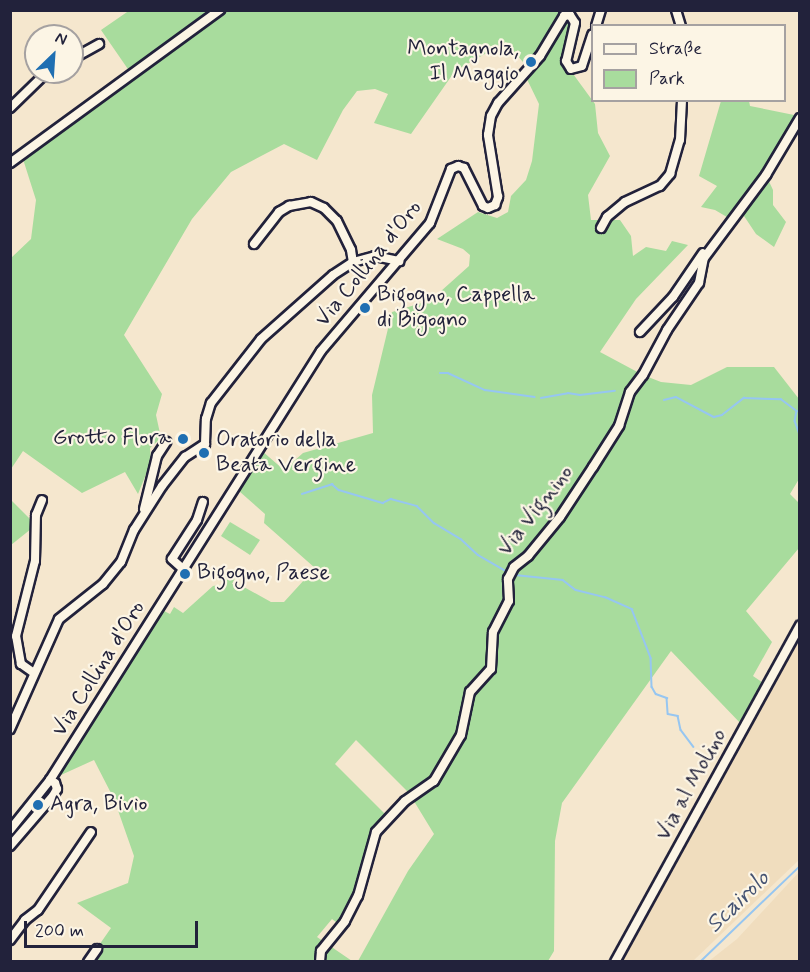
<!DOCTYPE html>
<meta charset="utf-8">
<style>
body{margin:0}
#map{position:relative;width:810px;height:972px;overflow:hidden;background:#f5e7ce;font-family:Mynerve,sans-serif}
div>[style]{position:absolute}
.built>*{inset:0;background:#f0ddbe}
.green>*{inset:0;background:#a8dc9d}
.stream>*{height:1.5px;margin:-0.75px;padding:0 0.75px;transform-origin:0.75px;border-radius:0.75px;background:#96c6f1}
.roads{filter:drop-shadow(2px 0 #22223b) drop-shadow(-2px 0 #22223b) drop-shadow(0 2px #22223b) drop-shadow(0 -2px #22223b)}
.minor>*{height:8px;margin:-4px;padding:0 4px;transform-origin:4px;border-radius:4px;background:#fcf5e5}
.dots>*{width:16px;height:16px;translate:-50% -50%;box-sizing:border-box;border:3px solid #fcf5e5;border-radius:50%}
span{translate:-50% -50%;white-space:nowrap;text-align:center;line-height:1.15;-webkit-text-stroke:4.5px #fcf5e5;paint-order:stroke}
.poi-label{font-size:22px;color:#22223b}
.right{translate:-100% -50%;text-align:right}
.left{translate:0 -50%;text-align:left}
.street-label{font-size:22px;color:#22223b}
.water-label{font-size:24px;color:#455372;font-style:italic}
.frame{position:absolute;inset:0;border:12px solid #22223b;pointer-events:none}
.legend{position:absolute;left:591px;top:24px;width:195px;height:78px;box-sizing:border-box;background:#fcf5e5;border:2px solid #a5a1a1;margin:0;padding:8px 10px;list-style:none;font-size:18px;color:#22223b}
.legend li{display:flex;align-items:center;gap:12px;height:30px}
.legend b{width:30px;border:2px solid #a5a1a1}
.north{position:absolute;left:24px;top:24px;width:60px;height:60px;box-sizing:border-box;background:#fcf5e5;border:2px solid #a5a1a1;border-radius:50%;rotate:25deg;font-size:16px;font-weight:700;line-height:24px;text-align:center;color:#22223b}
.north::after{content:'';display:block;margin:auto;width:21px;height:27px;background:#1f6fb2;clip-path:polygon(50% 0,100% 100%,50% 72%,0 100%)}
.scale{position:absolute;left:24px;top:921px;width:174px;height:27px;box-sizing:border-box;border:3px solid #22223b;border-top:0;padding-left:8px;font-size:18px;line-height:21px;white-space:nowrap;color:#22223b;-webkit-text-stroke:4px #fcf5e5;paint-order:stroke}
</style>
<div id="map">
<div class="built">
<div style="clip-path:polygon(799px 629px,799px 860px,693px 961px,616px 962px)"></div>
<div style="clip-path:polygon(799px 872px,799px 961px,709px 961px,737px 939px)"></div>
</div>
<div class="green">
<div style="clip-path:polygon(130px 10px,567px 11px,566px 14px,573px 17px,568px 67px,595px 104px,598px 133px,610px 156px,588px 195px,591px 220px,620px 220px,631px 236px,633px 256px,646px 247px,666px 251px,672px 241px,688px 245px,636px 299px,600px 352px,643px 375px,661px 382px,691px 385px,727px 367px,774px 367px,799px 399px,799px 479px,790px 494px,799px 503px,799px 548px,746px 611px,772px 642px,753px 676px,766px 685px,744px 727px,671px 651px,562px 803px,555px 841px,554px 951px,548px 961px,358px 961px,408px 871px,434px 834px,409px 793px,356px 740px,335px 764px,390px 819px,376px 832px,358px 896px,341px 926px,332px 919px,317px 937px,352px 961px,88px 961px,111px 928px,77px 903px,128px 883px,134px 856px,114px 799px,94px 760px,50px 780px,162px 610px,170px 614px,174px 607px,183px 613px,213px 586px,225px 584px,218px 579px,223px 571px,235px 578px,232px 584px,242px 586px,271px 602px,284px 602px,315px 568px,264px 523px,265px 514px,239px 491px,262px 451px,284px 470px,303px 453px,373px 433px,372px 395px,392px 312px,431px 300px,469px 266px,470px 255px,463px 249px,437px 239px,478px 212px,497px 218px,508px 212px,511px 196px,526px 180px,532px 161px,539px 104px,523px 71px,528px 68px,506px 42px,455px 71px,411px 134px,374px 123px,388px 94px,375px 89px,357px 91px,343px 110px,317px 160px,284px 144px,231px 172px,192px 219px,124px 335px,162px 394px,156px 415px,161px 438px,150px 448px,151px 462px,138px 494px,125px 472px,82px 493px,23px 451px,11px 469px,11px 258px,31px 239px,36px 200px,22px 156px,132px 75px,101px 30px)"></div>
<div style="clip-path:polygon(721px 101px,749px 101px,750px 106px,799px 116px,766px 175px,773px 190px,773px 205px,786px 222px,774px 247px,756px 234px,740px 210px,732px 220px,715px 210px,701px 207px,717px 186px,699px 176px)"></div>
<div style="clip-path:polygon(11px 500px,36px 525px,11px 545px)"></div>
<div style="clip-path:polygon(230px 522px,260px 540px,250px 555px,221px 536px)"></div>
</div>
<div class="stream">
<div style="left:440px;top:373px;width:8px"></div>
<div style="left:448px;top:373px;width:41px;rotate:24.7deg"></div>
<div style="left:485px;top:390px;width:50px;rotate:8deg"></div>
<div style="left:541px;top:398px;width:27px;rotate:-10deg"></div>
<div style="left:568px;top:393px;width:12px;rotate:9deg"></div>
<div style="left:580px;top:395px;width:35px;rotate:-7deg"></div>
<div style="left:664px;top:400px;width:12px;rotate:-14deg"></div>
<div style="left:676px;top:397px;width:43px;rotate:27.8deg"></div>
<div style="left:714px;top:417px;width:8px;rotate:-14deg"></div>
<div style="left:722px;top:415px;width:28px;rotate:-38deg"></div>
<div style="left:744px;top:398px;width:37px;rotate:2deg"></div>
<div style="left:781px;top:399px;width:20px;rotate:37deg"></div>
<div style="left:797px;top:411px;width:10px;rotate:101deg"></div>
<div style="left:795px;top:421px;width:15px;rotate:70deg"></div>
<div style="left:302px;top:494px;width:32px;rotate:-18deg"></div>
<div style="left:332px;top:484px;width:9px;rotate:41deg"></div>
<div style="left:339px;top:490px;width:46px;rotate:16.5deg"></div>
<div style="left:383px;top:503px;width:9px;rotate:-27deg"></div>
<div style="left:391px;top:499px;width:27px;rotate:15deg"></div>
<div style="left:417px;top:506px;width:24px;rotate:45deg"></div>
<div style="left:434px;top:523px;width:31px;rotate:31deg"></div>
<div style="left:461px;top:539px;width:23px;rotate:43deg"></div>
<div style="left:478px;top:555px;width:34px;rotate:30deg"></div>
<div style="left:515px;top:575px;width:48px;rotate:5.9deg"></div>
<div style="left:563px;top:580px;width:16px;rotate:38deg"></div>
<div style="left:576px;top:590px;width:30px;rotate:14deg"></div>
<div style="left:605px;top:597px;width:30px;rotate:24deg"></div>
<div style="left:632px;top:609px;width:53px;rotate:68.8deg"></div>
<div style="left:651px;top:658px;width:29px;rotate:88deg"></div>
<div style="left:652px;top:687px;width:8px;rotate:60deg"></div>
<div style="left:656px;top:694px;width:12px;rotate:20deg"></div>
<div style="left:667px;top:698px;width:16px;rotate:86deg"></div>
<div style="left:668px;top:714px;width:10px;rotate:11deg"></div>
<div style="left:678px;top:716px;width:14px;rotate:78deg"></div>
<div style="left:681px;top:730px;width:21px;rotate:53deg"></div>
<div style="left:700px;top:962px;width:139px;rotate:-43.8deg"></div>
</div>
<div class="roads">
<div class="minor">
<div style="left:676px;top:10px;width:17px;rotate:73deg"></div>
<div style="left:596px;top:26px;width:17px;rotate:-73deg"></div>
<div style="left:72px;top:59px;width:31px;rotate:-29deg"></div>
<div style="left:10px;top:108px;width:52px;rotate:-44.2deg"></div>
<div style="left:10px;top:163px;width:260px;rotate:-36.1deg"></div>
<div style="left:601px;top:228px;width:13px;rotate:-61deg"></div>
<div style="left:607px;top:217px;width:23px;rotate:-40deg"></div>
<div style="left:625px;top:202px;width:38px;rotate:-25deg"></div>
<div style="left:660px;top:186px;width:16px;rotate:-50deg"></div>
<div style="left:670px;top:174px;width:35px;rotate:-74deg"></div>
<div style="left:680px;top:140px;width:40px;rotate:-87.1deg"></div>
<div style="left:254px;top:244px;width:41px;rotate:-52deg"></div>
<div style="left:279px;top:212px;width:12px;rotate:-31deg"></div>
<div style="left:289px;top:206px;width:22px;rotate:-10deg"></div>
<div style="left:311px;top:202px;width:14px;rotate:25deg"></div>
<div style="left:324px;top:208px;width:18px;rotate:45deg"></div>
<div style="left:337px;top:221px;width:32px;rotate:64deg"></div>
<div style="left:351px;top:250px;width:12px;rotate:81deg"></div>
<div style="left:640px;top:332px;width:48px;rotate:-46.7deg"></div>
<div style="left:673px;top:297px;width:53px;rotate:-55.7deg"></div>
<div style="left:144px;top:509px;width:55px;rotate:-76.2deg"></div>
<div style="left:157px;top:456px;width:17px;rotate:-57deg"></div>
<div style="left:183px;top:569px;width:15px;rotate:-138deg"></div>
<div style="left:172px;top:559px;width:46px;rotate:-57.3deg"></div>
<div style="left:197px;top:520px;width:19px;rotate:-72deg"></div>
<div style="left:34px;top:673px;width:16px;rotate:-145deg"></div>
<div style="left:21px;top:664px;width:28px;rotate:-100deg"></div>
<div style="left:16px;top:636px;width:77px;rotate:-75.8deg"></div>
<div style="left:35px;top:561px;width:46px;rotate:-88.8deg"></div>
<div style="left:36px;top:515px;width:16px;rotate:-68deg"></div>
<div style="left:10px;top:729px;width:120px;rotate:-66deg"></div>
<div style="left:59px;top:619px;width:56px;rotate:-38.5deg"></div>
<div style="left:103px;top:584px;width:28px;rotate:-51deg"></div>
<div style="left:121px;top:562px;width:35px;rotate:-68deg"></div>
<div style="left:134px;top:530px;width:52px;rotate:-57.5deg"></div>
<div style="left:162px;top:486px;width:37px;rotate:-52deg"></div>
<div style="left:185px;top:457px;width:24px;rotate:-33deg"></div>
<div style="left:205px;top:444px;width:25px;rotate:-88deg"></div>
<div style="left:206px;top:419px;width:17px;rotate:-73deg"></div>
<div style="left:211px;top:403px;width:81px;rotate:-52deg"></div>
<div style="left:261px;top:339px;width:96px;rotate:-41.6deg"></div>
<div style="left:333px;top:275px;width:24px;rotate:-33deg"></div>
<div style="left:353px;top:262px;width:23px;rotate:-15deg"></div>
<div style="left:375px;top:256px;width:25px;rotate:12deg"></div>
<div style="left:10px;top:830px;width:64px;rotate:-51.3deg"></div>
<div style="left:50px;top:780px;width:507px;rotate:-57.72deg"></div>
<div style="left:321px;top:351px;width:168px;rotate:-49.6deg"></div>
<div style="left:430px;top:223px;width:58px;rotate:-68.7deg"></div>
<div style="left:451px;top:169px;width:8px;rotate:-23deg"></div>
<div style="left:458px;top:166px;width:6px;rotate:18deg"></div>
<div style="left:464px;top:168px;width:42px;rotate:63.4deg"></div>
<div style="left:483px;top:206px;width:5px;rotate:22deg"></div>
<div style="left:488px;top:208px;width:8px;rotate:-23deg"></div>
<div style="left:495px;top:205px;width:9px;rotate:-69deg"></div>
<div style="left:498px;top:197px;width:63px;rotate:-99.2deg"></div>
<div style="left:488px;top:135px;width:19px;rotate:-81deg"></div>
<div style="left:491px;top:116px;width:15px;rotate:-62deg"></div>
<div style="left:498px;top:103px;width:63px;rotate:-48.2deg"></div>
<div style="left:540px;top:56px;width:47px;rotate:-59deg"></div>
<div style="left:564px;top:16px;width:6px;rotate:-9deg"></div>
<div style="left:570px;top:15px;width:9px;rotate:58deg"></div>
<div style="left:575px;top:23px;width:39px;rotate:103deg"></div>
<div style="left:566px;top:61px;width:9px;rotate:58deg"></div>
<div style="left:571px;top:69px;width:11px;rotate:-15deg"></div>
<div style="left:582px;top:66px;width:33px;rotate:-72deg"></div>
<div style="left:10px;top:846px;width:66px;rotate:-49.3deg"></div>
<div style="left:53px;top:796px;width:8px;rotate:-60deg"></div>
<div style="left:57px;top:789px;width:6px;rotate:-108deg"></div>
<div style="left:55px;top:783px;width:6px;rotate:-149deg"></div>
<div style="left:10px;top:940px;width:25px;rotate:-53deg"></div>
<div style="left:25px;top:920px;width:16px;rotate:-38deg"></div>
<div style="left:38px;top:910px;width:94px;rotate:-55.8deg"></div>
<div style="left:88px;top:962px;width:16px;rotate:-55deg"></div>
<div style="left:320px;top:962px;width:11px;rotate:-85deg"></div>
<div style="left:321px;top:951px;width:38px;rotate:-51deg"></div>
<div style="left:345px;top:921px;width:28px;rotate:-63deg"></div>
<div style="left:358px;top:896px;width:66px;rotate:-74.3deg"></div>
<div style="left:376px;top:832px;width:42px;rotate:-46.9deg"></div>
<div style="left:405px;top:801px;width:35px;rotate:-35deg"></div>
<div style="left:434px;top:781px;width:53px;rotate:-59.6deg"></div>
<div style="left:461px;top:735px;width:44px;rotate:-78.2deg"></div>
<div style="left:470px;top:692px;width:31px;rotate:-48deg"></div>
<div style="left:491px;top:669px;width:37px;rotate:-87deg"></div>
<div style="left:493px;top:632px;width:35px;rotate:-63deg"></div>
<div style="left:509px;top:601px;width:22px;rotate:-93deg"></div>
<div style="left:508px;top:579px;width:13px;rotate:-63deg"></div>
<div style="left:514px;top:567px;width:18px;rotate:-38deg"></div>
<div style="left:528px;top:556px;width:50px;rotate:-50.6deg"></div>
<div style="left:560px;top:517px;width:60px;rotate:-56.6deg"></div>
<div style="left:593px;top:467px;width:49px;rotate:-57.6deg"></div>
<div style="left:619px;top:426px;width:36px;rotate:-72deg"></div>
<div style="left:630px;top:392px;width:21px;rotate:-53deg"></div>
<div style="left:643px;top:375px;width:51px;rotate:-61.9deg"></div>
<div style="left:667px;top:330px;width:57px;rotate:-55.8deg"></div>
<div style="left:699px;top:283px;width:25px;rotate:-79deg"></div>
<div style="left:704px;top:258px;width:104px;rotate:-53.2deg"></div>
<div style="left:766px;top:175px;width:66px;rotate:-59.2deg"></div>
<div style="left:615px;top:962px;width:384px;rotate:-61.2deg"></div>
</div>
</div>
<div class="dots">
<div style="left:531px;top:62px;background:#1f6fb2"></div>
<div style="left:365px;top:308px;background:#1f6fb2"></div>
<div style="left:183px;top:439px;background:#1f6fb2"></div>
<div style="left:204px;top:453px;background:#1f6fb2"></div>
<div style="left:185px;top:574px;background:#1f6fb2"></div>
<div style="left:38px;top:805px;background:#1f6fb2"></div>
</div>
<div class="poi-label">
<span class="right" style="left:519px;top:62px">Montagnola,<br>Il Maggio</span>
<span class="left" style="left:377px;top:308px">Bigogno, Cappella<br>di Bigogno</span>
<span class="right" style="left:171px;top:439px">Grotto Flora</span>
<span class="left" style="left:216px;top:453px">Oratorio della<br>Beata Vergine</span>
<span class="left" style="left:197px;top:574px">Bigogno, Paese</span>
<span class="left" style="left:50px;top:805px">Agra, Bivio</span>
</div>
<div class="street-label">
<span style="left:369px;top:264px;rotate:-51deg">Via Collina d'Oro</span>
<span style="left:536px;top:511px;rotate:-52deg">Via Vignino</span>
<span style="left:99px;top:669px;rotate:-58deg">Via Collina d'Oro</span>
<span style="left:692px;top:785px;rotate:-61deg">Via al Molino</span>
</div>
<div class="water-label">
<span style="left:738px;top:902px;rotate:-44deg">Scairolo</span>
</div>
<div class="frame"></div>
<ul class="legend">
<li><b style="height:8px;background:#fcf5e5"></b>Straße</li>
<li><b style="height:16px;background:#a8dc9d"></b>Park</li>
</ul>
<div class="north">N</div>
<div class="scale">200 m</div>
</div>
